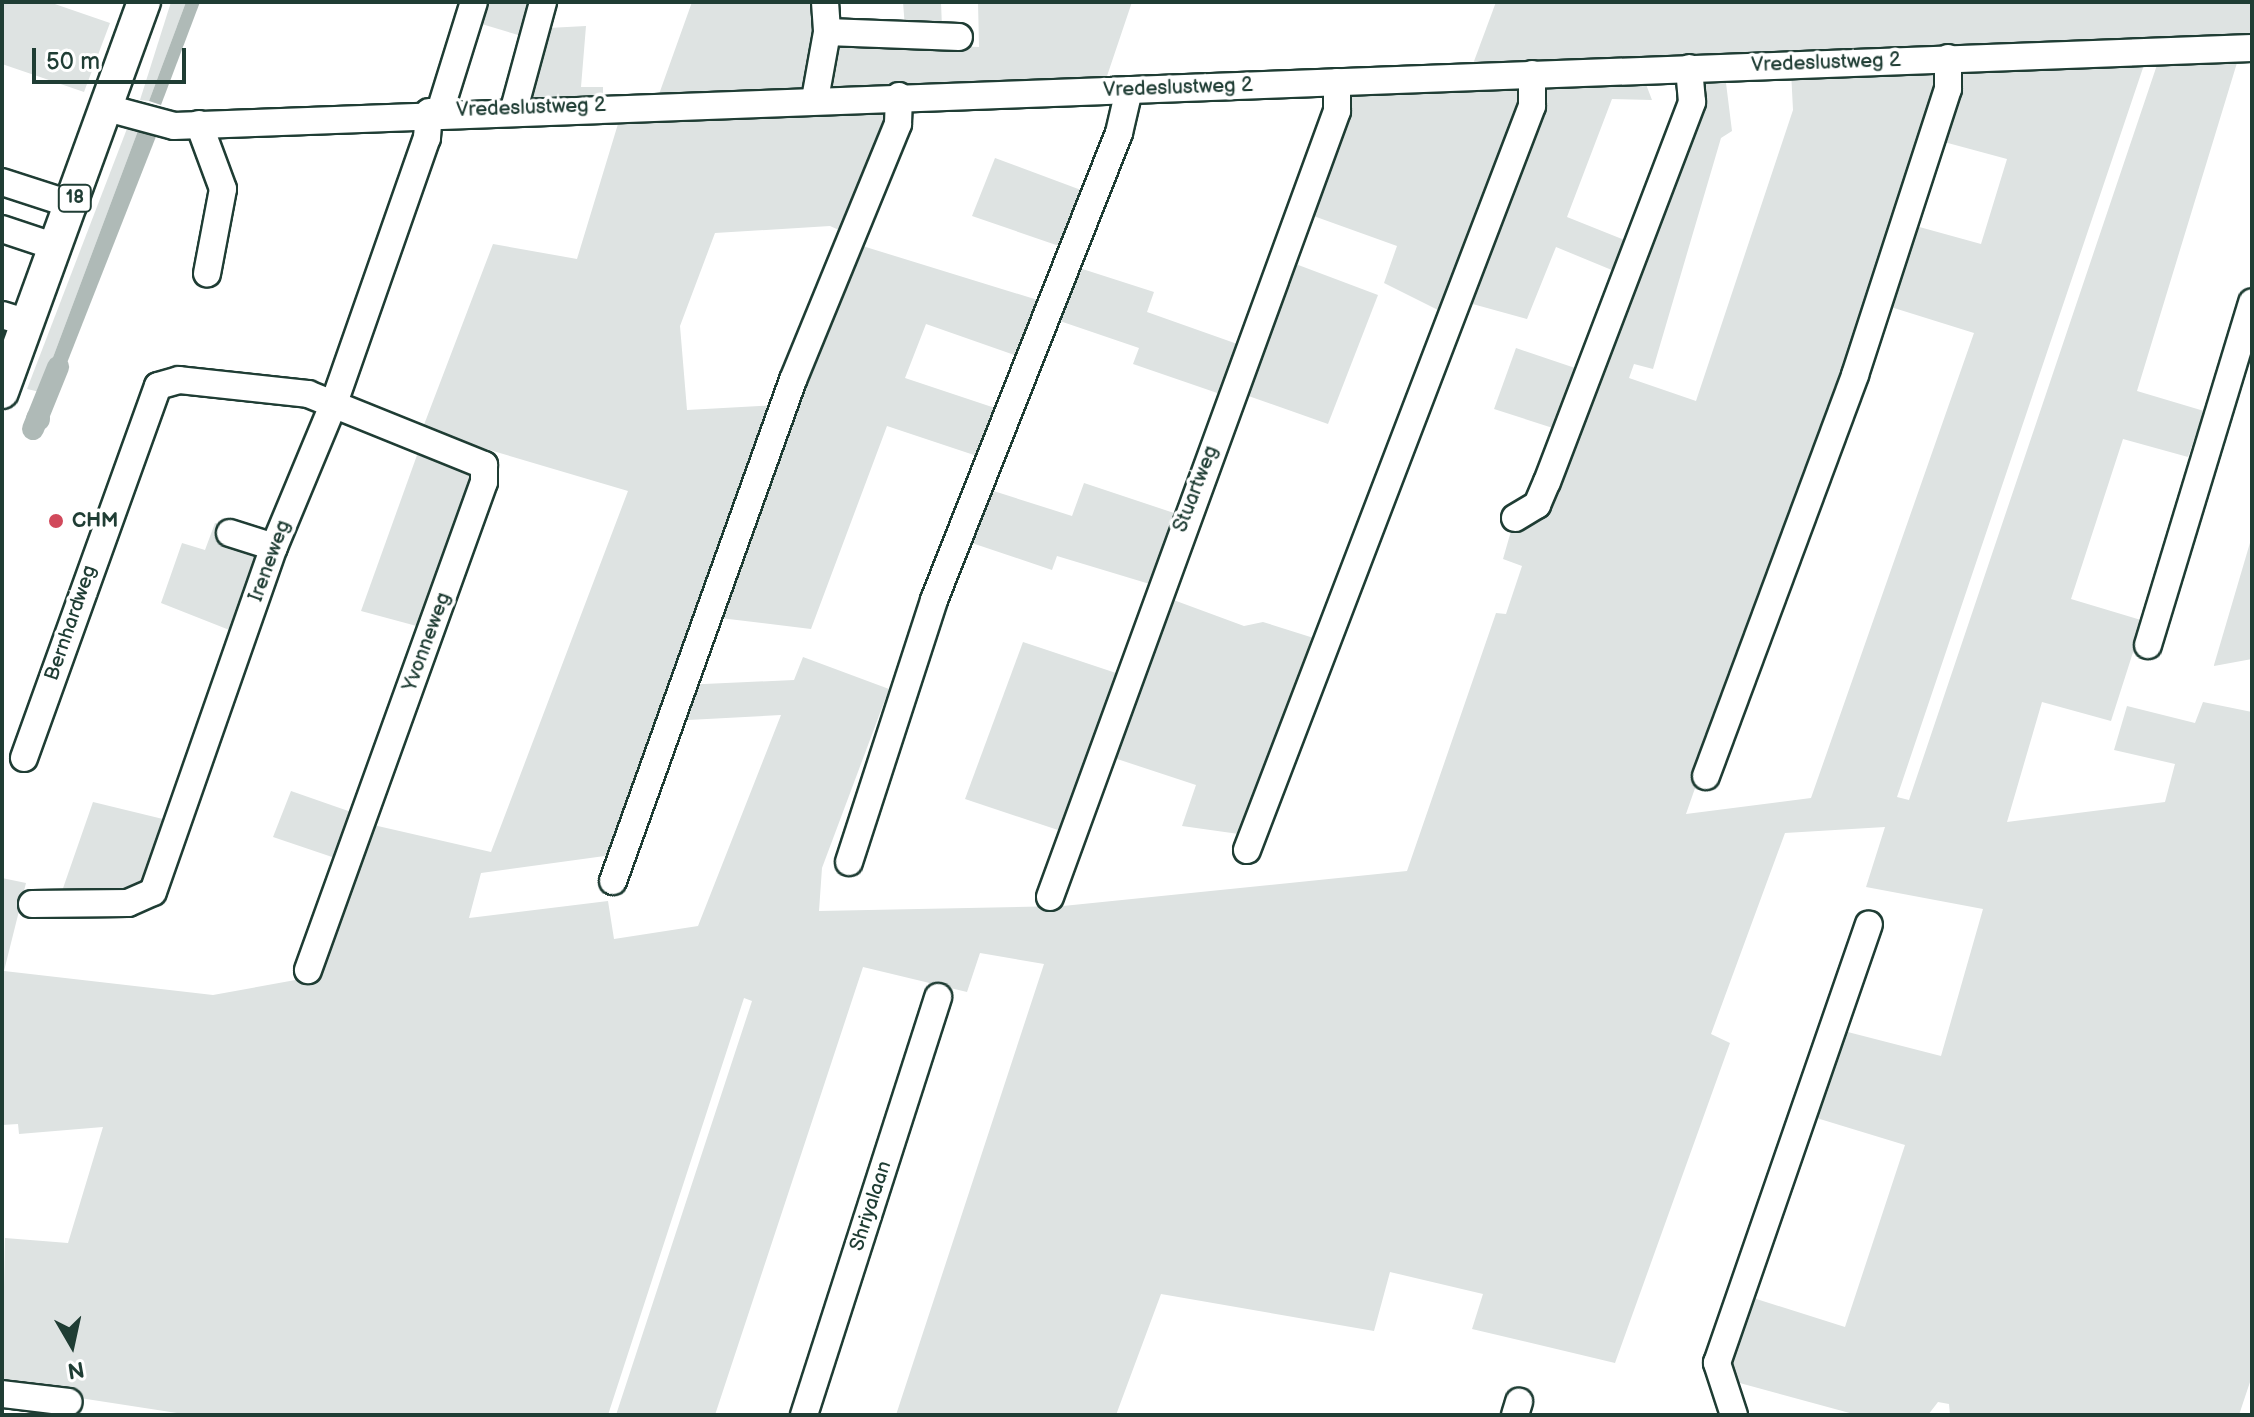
<!DOCTYPE html>
<style>
body{margin:0}
#map{position:relative;width:2254px;height:1417px;overflow:hidden;background:#fff;font-family:"Balsamiq Sans",sans-serif}
div>[style]{position:absolute}
.green>*{inset:0;background:#dee3e2}
.water>*{inset:0;background:#afbab7}
.round{border-radius:50%}
.canal>*{height:22px;margin:-11px;padding:0 11px;transform-origin:11px;border-radius:11px;background:#afbab7}
.roads{filter:drop-shadow(2px 0 #1f3d34) drop-shadow(-2px 0 #1f3d34) drop-shadow(0 2px #1f3d34) drop-shadow(0 -2px #1f3d34)}
.minor>*{height:26px;margin:-13px;padding:0 13px;transform-origin:13px;border-radius:13px;background:#fff}
.major>*{height:32px;margin:-16px;padding:0 16px;transform-origin:16px;border-radius:16px;background:#fff}
.dots>*{width:22px;height:22px;translate:-50% -50%;box-sizing:border-box;border:4px solid #fff;border-radius:50%}
span{translate:-50% -50%;white-space:nowrap;text-align:center;line-height:1.15;-webkit-text-stroke:7px #fff;paint-order:stroke}
.shield-label span{padding:2px 6px;background:#fff;border:2px solid;border-radius:6px;-webkit-text-stroke-width:0}
.shield-label{font-size:18px;color:#1f3d34;font-weight:700}
.street-label{font-size:20px;color:#1f3d34}
.poi-label{font-size:20px;color:#1f3d34;font-weight:700}
.left{translate:0 -50%;text-align:left}
.frame{position:absolute;inset:0;border:4px solid #1f3d34;pointer-events:none}
.north{position:absolute;left:32px;top:1305px;width:80px;height:80px;-webkit-text-stroke:6px #fff;paint-order:stroke;rotate:171deg;font-size:22px;font-weight:700;line-height:32px;text-align:center;color:#1f3d34}
.north::after{content:'';display:block;margin:auto;width:28px;height:36px;background:#1f3d34;clip-path:polygon(50% 0,100% 100%,50% 72%,0 100%)}
.scale{position:absolute;left:32px;top:48px;width:154px;height:36px;box-sizing:border-box;border:4px solid #1f3d34;border-top:0;padding-left:10px;font-size:24px;line-height:28px;white-space:nowrap;color:#1f3d34;-webkit-text-stroke:6px #fff;paint-order:stroke}
</style>
<div id="map">
<div class="green">
<div style="clip-path:polygon(2px 2px,49px 2px,110px 23px,84px 92px,2px 64px)"></div>
<div style="clip-path:polygon(171px 2px,186px 2px,149px 101px,140px 100px)"></div>
<div style="clip-path:polygon(482px 2px,536px 2px,525px 37px,475px 22px)"></div>
<div style="clip-path:polygon(692px 2px,824px 2px,825px 32px,810px 40px,804px 93px,658px 97px)"></div>
<div style="clip-path:polygon(903px 2px,941px 2px,942px 28px,905px 28px)"></div>
<div style="clip-path:polygon(978px 2px,1132px 2px,1105px 82px,822px 91px,833px 42px,979px 47px)"></div>
<div style="clip-path:polygon(1496px 2px,2252px 2px,2252px 41px,1470px 72px)"></div>
<div style="clip-path:polygon(586px 26px,581px 87px,603px 87px,603px 98px,526px 101px,548px 28px)"></div>
<div style="clip-path:polygon(2240px 53px,2137px 391px,2204px 411px,2188px 457px,2123px 439px,2071px 599px,2141px 620px,2136px 643px,2111px 721px,2042px 702px,2007px 822px,2165px 802px,2175px 764px,2114px 750px,2127px 706px,2195px 723px,2203px 702px,2252px 712px,2252px 1376px,2239px 1415px,1950px 1415px,1949px 1404px,1938px 1402px,1928px 1415px,1857px 1415px,1725px 1379px,1747px 1296px,1845px 1327px,1905px 1145px,1810px 1116px,1840px 1030px,1941px 1056px,1983px 909px,1866px 887px,1885px 827px,1785px 833px,1711px 1034px,1730px 1043px,1615px 1363px,1472px 1329px,1483px 1294px,1390px 1272px,1374px 1331px,1161px 1294px,1116px 1415px,896px 1415px,1044px 964px,980px 953px,967px 992px,863px 967px,715px 1415px,616px 1415px,752px 1001px,744px 998px,608px 1415px,190px 1415px,2px 1386px,5px 1238px,68px 1243px,103px 1127px,19px 1134px,18px 1124px,2px 1125px,2px 878px,26px 883px,4px 971px,213px 995px,312px 977px,369px 824px,491px 852px,628px 491px,422px 430px,493px 244px,577px 259px,621px 114px,893px 111px,848px 234px,830px 226px,715px 233px,680px 326px,687px 410px,779px 405px,612px 855px,481px 873px,469px 918px,608px 901px,614px 939px,698px 926px,781px 715px,669px 721px,682px 685px,794px 680px,803px 657px,889px 689px,822px 868px,819px 911px,1063px 906px,1407px 871px,1496px 613px,1506px 614px,1522px 566px,1503px 559px,1513px 524px,1540px 513px,1698px 83px,1707px 76px,1726px 83px,1732px 131px,1721px 138px,1653px 369px,1634px 364px,1629px 378px,1696px 401px,1793px 110px,1791px 71px,1935px 68px,1940px 88px,1686px 814px,1811px 798px,1974px 333px,1878px 303px,1905px 223px,1981px 244px,2007px 159px,1933px 139px,1953px 67px,2147px 56px,1897px 797px,1909px 800px,2160px 56px)"></div>
<div style="clip-path:polygon(1644px 79px,1652px 100px,1612px 99px,1567px 217px,1632px 243px,1619px 273px,1556px 247px,1527px 319px,1469px 303px,1546px 81px)"></div>
<div style="clip-path:polygon(1514px 82px,1525px 93px,1444px 313px,1384px 283px,1397px 246px,1308px 214px,1351px 93px)"></div>
<div style="clip-path:polygon(128px 126px,139px 128px,40px 392px,27px 389px)"></div>
<div style="clip-path:polygon(995px 158px,1081px 190px,1062px 247px,972px 216px)"></div>
<div style="clip-path:polygon(856px 244px,1041px 301px,1023px 358px,926px 324px,905px 378px,1001px 410px,980px 457px,887px 426px,811px 629px,712px 617px)"></div>
<div style="clip-path:polygon(1285px 260px,1378px 295px,1328px 424px,1237px 392px)"></div>
<div style="clip-path:polygon(1070px 265px,1154px 292px,1147px 312px,1243px 346px,1226px 396px,1133px 364px,1139px 348px,1051px 318px)"></div>
<div style="clip-path:polygon(1516px 348px,1581px 370px,1559px 430px,1494px 409px)"></div>
<div style="clip-path:polygon(421px 444px,477px 467px,424px 628px,361px 611px)"></div>
<div style="clip-path:polygon(1084px 483px,1180px 515px,1153px 585px,1057px 556px,1052px 570px,960px 539px,981px 487px,1072px 516px)"></div>
<div style="clip-path:polygon(215px 523px,270px 542px,237px 633px,161px 603px,182px 543px,205px 550px)"></div>
<div style="clip-path:polygon(2252px 536px,2252px 659px,2214px 666px,2214px 665px)"></div>
<div style="clip-path:polygon(1160px 595px,1244px 626px,1263px 622px,1320px 640px,1246px 835px,1182px 826px,1196px 785px,1102px 754px)"></div>
<div style="clip-path:polygon(1023px 642px,1122px 675px,1067px 833px,965px 799px)"></div>
<div style="clip-path:polygon(291px 791px,354px 813px,338px 859px,273px 837px)"></div>
<div style="clip-path:polygon(93px 802px,167px 820px,139px 897px,61px 894px)"></div>
</div>
<div class="water">
<div style="clip-path:polygon(186px 2px,200px 2px,161px 105px,149px 101px)"></div>
<div style="clip-path:polygon(139px 128px,157px 134px,67px 363px,52px 394px,40px 392px)"></div>
<div class="round" style="left:26px;top:407px;width:24px;height:24px"></div>
</div>
<div class="canal">
<div style="left:33px;top:429px;width:67px;rotate:-68deg"></div>
</div>
<div class="roads">
<div class="minor">
<div style="left:825px;top:2px;width:30px;rotate:86deg"></div>
<div style="left:827px;top:32px;width:132px;rotate:2.2deg"></div>
<div style="left:815px;top:99px;width:68px;rotate:-79.8deg"></div>
<div style="left:107px;top:108px;width:69px;rotate:15deg"></div>
<div style="left:174px;top:126px;width:2079px;rotate:-2.15deg"></div>
<div style="left:514px;top:109px;width:111px;rotate:-74.8deg"></div>
<div style="left:440px;top:111px;width:114px;rotate:-72.7deg"></div>
<div style="left:199px;top:124px;width:69px;rotate:69.7deg"></div>
<div style="left:223px;top:189px;width:86px;rotate:100.7deg"></div>
<div style="left:2px;top:182px;width:75px;rotate:17.9deg"></div>
<div style="left:2px;top:229px;width:57px;rotate:18.4deg"></div>
<div style="left:2px;top:315px;width:27px;rotate:17deg"></div>
<div style="left:1515px;top:518px;width:26px;rotate:-31deg"></div>
<div style="left:1537px;top:505px;width:25px;rotate:-67deg"></div>
<div style="left:1547px;top:482px;width:407px;rotate:-69.1deg"></div>
<div style="left:1692px;top:102px;width:34px;rotate:-95deg"></div>
<div style="left:230px;top:533px;width:46px;rotate:17.7deg"></div>
<div style="left:2148px;top:645px;width:358px;rotate:-73.1deg"></div>
<div style="left:24px;top:758px;width:395px;rotate:-70.2deg"></div>
<div style="left:158px;top:386px;width:22px;rotate:-16deg"></div>
<div style="left:179px;top:380px;width:130px;rotate:6.2deg"></div>
<div style="left:308px;top:394px;width:190px;rotate:22deg"></div>
<div style="left:484px;top:465px;width:17px;rotate:90deg"></div>
<div style="left:484px;top:482px;width:519px;rotate:109.83deg"></div>
<div style="left:1706px;top:776px;width:428px;rotate:-69.6deg"></div>
<div style="left:1855px;top:375px;width:301px;rotate:-72deg"></div>
<div style="left:1948px;top:89px;width:31px;rotate:-90deg"></div>
<div style="left:1247px;top:850px;width:797px;rotate:-69.04deg"></div>
<div style="left:1532px;top:106px;width:32px;rotate:-90deg"></div>
<div style="left:849px;top:862px;width:275px;rotate:-72deg"></div>
<div style="left:934px;top:600px;width:502px;rotate:-68.39deg"></div>
<div style="left:1119px;top:133px;width:44px;rotate:-76.9deg"></div>
<div style="left:613px;top:881px;width:532px;rotate:-70.24deg"></div>
<div style="left:793px;top:380px;width:277px;rotate:-67.7deg"></div>
<div style="left:898px;top:124px;width:28px;rotate:-88deg"></div>
<div style="left:1050px;top:897px;width:837px;rotate:-69.94deg"></div>
<div style="left:1337px;top:111px;width:29px;rotate:-90deg"></div>
<div style="left:32px;top:904px;width:96px;rotate:-0.6deg"></div>
<div style="left:128px;top:903px;width:27px;rotate:-24deg"></div>
<div style="left:153px;top:892px;width:366px;rotate:-70.7deg"></div>
<div style="left:274px;top:547px;width:156px;rotate:-67.4deg"></div>
<div style="left:334px;top:403px;width:281px;rotate:-70.7deg"></div>
<div style="left:427px;top:138px;width:26px;rotate:-86deg"></div>
<div style="left:2px;top:1394px;width:67px;rotate:6.8deg"></div>
<div style="left:804px;top:1415px;width:439px;rotate:-72.2deg"></div>
<div style="left:1515px;top:1415px;width:14px;rotate:-73deg"></div>
<div style="left:1734px;top:1415px;width:55px;rotate:-108.1deg"></div>
<div style="left:1717px;top:1363px;width:464px;rotate:-70.9deg"></div>
</div>
<div class="major">
<div style="left:2px;top:392px;width:415px;rotate:-70deg"></div>
</div>
</div>
<div class="dots">
<div style="left:56px;top:521px;background:#d1495b"></div>
</div>
<div class="shield-label">
<span style="left:75px;top:198px">18</span>
</div>
<div class="street-label">
<span style="left:1826px;top:63px;rotate:-2deg">Vredeslustweg 2</span>
<span style="left:1178px;top:88px;rotate:-2deg">Vredeslustweg 2</span>
<span style="left:531px;top:108px;rotate:-2deg">Vredeslustweg 2</span>
<span style="left:1196px;top:489px;rotate:-69deg">Stuartweg</span>
<span style="left:270px;top:561px;rotate:-70deg">Ireneweg</span>
<span style="left:71px;top:623px;rotate:-71deg">Bernhardweg</span>
<span style="left:427px;top:642px;rotate:-70deg">Yvonneweg</span>
<span style="left:871px;top:1206px;rotate:-72deg">Shriyalaan</span>
</div>
<div class="poi-label">
<span class="left" style="left:72px;top:521px">CHM</span>
</div>
<div class="frame"></div>
<div class="north">N</div>
<div class="scale">50 m</div>
</div>
